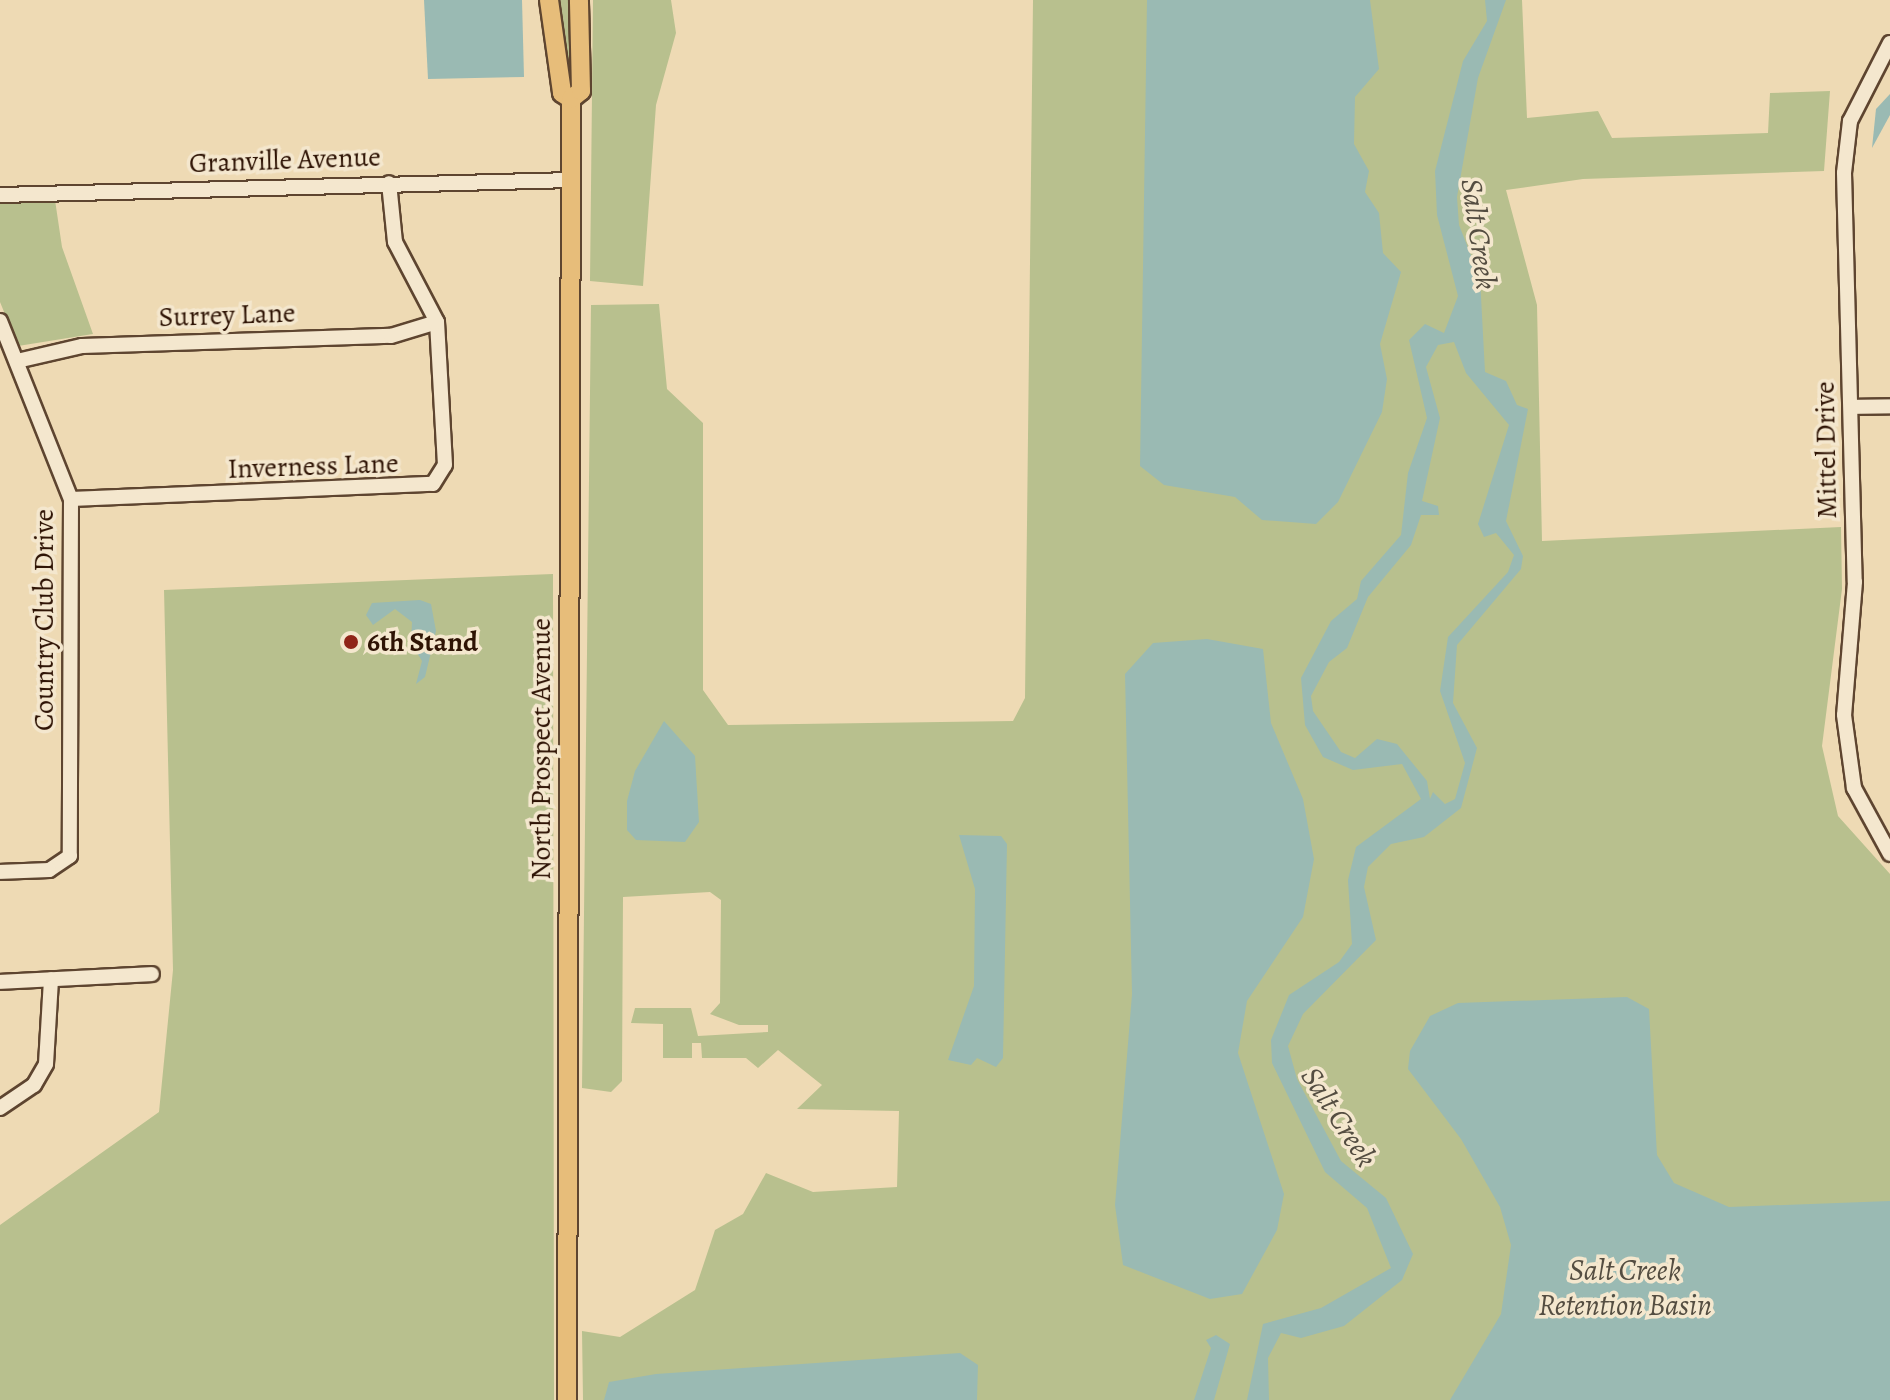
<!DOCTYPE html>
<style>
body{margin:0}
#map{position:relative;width:1890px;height:1400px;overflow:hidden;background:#eedab4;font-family:Alegreya,serif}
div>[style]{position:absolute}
.green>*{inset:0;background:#b8c08e}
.water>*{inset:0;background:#9abab3}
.roads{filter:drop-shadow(2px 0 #5e4530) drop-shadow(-2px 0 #5e4530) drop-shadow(0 2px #5e4530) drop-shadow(0 -2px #5e4530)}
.minor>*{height:14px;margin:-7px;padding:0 7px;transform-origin:7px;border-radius:7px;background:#f4e7ce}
.major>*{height:18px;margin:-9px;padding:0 9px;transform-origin:9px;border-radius:9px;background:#e7bd7a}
.dots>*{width:22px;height:22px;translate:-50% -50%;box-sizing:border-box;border:4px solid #f4e7ce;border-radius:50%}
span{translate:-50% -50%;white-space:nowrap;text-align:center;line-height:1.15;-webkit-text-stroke:7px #f4e7ce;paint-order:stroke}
.street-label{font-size:28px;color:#2e1304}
.poi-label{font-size:28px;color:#2e1304;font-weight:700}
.left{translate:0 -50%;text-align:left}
.water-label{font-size:30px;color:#544d41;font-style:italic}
</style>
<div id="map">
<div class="green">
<div style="clip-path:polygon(555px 0,569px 0,575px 87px,567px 87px)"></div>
<div style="clip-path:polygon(593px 0,671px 0,676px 33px,656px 105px,643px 286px,590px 281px)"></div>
<div style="clip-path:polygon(1033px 0,1522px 0,1527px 118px,1598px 111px,1612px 138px,1768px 133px,1770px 93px,1830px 91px,1824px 171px,1583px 179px,1506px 190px,1537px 305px,1542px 541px,1841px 527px,1842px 589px,1822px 746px,1838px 816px,1890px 874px,1890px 1400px,583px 1400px,582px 1331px,620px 1337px,695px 1290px,715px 1230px,743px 1214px,766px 1173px,813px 1192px,897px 1187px,899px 1111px,797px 1109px,822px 1085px,778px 1050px,758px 1068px,746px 1058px,702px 1058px,701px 1043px,692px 1043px,692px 1058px,663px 1058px,663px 1024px,631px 1023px,635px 1008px,691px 1008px,698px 1036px,768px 1032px,768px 1025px,739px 1025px,710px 1014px,720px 1003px,721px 900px,710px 892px,623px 897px,622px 1081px,611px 1092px,582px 1088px,591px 305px,659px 304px,667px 389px,703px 423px,703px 690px,728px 725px,1013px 721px,1025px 698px)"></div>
<div style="clip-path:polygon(55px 200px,62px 247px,93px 334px,18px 346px,0 302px,0 203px)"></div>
<div style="clip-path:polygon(553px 574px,554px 1400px,0 1400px,0 1225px,159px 1112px,173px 970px,164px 590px)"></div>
</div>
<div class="water">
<div style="clip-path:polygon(424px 0,522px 0,524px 77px,428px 79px)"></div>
<div style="clip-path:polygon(1147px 0,1370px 0,1379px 69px,1355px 97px,1354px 144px,1369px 171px,1365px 192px,1379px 213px,1383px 253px,1401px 272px,1380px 344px,1387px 379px,1382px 412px,1338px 502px,1316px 524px,1262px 520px,1235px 497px,1164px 485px,1140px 466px)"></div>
<div style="clip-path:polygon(evenodd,1485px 0,1506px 0,1478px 78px,1457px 197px,1459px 225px,1480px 278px,1485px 372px,1506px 381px,1517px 405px,1528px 409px,1506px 521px,1523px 556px,1521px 569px,1457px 645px,1453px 703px,1477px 748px,1461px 808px,1424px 837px,1391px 844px,1368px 867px,1364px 887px,1376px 940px,1303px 1014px,1288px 1046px,1297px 1079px,1341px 1161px,1386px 1198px,1413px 1254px,1402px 1280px,1344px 1326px,1301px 1338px,1281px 1333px,1268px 1358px,1269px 1400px,1247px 1400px,1263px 1324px,1321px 1308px,1391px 1268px,1367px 1208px,1325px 1172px,1272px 1063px,1271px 1040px,1289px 995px,1339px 962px,1352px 944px,1348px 880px,1356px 847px,1421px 799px,1402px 764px,1353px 770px,1323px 757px,1305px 725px,1301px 678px,1331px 621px,1357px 599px,1361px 581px,1401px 535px,1408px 473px,1427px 418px,1409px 340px,1425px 324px,1444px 333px,1458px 296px,1437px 215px,1435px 171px,1463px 61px,1487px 21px,1485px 0,1454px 342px,1466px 373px,1509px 425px,1478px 524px,1484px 537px,1496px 533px,1514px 555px,1508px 572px,1448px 637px,1440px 691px,1465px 763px,1455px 799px,1445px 804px,1433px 792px,1430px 799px,1427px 781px,1397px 744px,1377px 739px,1355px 758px,1341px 752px,1313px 711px,1311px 696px,1329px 662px,1347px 648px,1368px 597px,1411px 545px,1421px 515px,1439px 515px,1438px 506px,1422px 501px,1440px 418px,1426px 367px,1438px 345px,1454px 342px)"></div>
<div style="clip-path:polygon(1890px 94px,1890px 115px,1872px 148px,1876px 109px)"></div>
<div style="clip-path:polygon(420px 600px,431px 604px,436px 631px,425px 677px,416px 684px,422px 661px,411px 643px,412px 622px,395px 609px,373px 625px,366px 615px,372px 603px)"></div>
<div style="clip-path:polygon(1207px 639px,1263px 649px,1271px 723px,1303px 799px,1314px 859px,1303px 917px,1247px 1001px,1238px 1053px,1284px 1194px,1277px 1230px,1242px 1294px,1210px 1299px,1123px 1265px,1115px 1205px,1132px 994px,1125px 674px,1153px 643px)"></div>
<div style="clip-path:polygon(664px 721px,695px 756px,699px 822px,685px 842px,636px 840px,627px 830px,627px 801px,635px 771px)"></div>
<div style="clip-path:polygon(959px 835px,1001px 836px,1007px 844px,1003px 1058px,996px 1067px,977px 1058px,971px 1065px,948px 1060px,974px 986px,975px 889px)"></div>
<div style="clip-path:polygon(1627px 997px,1649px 1009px,1657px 1155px,1674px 1183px,1729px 1207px,1890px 1201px,1890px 1400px,1450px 1400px,1501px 1314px,1511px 1245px,1500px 1207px,1461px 1139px,1408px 1069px,1410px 1051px,1430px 1016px,1458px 1003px)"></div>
<div style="clip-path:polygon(1216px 1335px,1230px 1344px,1214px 1400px,1194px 1400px,1211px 1348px,1206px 1340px)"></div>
<div style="clip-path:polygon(960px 1353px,978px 1365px,977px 1400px,604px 1400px,609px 1382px,656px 1374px)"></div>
</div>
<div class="roads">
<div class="minor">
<div style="left:1890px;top:43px;width:88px;rotate:117.1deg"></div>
<div style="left:1850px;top:121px;width:52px;rotate:96.6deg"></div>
<div style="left:1844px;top:173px;width:409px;rotate:88.5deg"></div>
<div style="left:1855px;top:582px;width:133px;rotate:94.7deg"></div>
<div style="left:1844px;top:715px;width:74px;rotate:82.2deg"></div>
<div style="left:1854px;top:788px;width:75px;rotate:61.4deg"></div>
<div style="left:0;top:195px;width:572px;rotate:-1.5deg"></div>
<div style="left:0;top:321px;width:192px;rotate:68.3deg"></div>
<div style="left:71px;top:499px;width:357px;rotate:90.2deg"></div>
<div style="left:70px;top:856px;width:25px;rotate:146deg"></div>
<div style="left:49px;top:870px;width:49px;rotate:177.7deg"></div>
<div style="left:17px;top:361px;width:67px;rotate:-13deg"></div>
<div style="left:82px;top:346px;width:309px;rotate:-1.9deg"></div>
<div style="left:391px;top:336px;width:48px;rotate:-16.9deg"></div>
<div style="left:1851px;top:407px;width:39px;rotate:-1deg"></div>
<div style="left:71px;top:499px;width:362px;rotate:-2.4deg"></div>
<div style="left:433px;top:484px;width:22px;rotate:-58deg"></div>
<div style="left:445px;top:465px;width:143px;rotate:-93.2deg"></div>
<div style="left:437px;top:322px;width:90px;rotate:-117.7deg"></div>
<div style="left:395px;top:242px;width:59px;rotate:-95.8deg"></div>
<div style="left:0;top:982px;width:152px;rotate:-3deg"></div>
<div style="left:0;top:1108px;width:41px;rotate:-34.1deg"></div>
<div style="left:34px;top:1085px;width:24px;rotate:-60deg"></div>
<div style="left:46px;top:1064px;width:85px;rotate:-86.6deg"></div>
</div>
<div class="major">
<div style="left:549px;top:0;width:94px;rotate:82deg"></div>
<div style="left:562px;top:93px;width:11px;rotate:34deg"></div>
<div style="left:567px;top:1400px;width:1301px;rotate:-89.82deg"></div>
<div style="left:571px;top:99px;width:13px;rotate:-39deg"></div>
<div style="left:581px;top:91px;width:91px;rotate:-91.3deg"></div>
</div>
</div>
<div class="dots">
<div style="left:351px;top:642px;background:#8f2418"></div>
</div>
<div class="street-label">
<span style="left:285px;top:160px;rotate:-2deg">Granville Avenue</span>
<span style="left:227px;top:315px;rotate:-2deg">Surrey Lane</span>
<span style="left:1826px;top:450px;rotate:-91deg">Mittel Drive</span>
<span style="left:313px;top:466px;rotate:-2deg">Inverness Lane</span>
<span style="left:44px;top:620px;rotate:-90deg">Country Club Drive</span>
<span style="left:541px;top:749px;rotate:-90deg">North Prospect Avenue</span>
</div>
<div class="poi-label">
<span class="left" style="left:367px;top:642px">6th Stand</span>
</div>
<div class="water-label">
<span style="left:1479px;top:234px;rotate:82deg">Salt Creek</span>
<span style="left:1339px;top:1117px;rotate:57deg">Salt Creek</span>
<span style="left:1625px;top:1287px">Salt Creek<br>Retention Basin</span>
</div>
</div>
